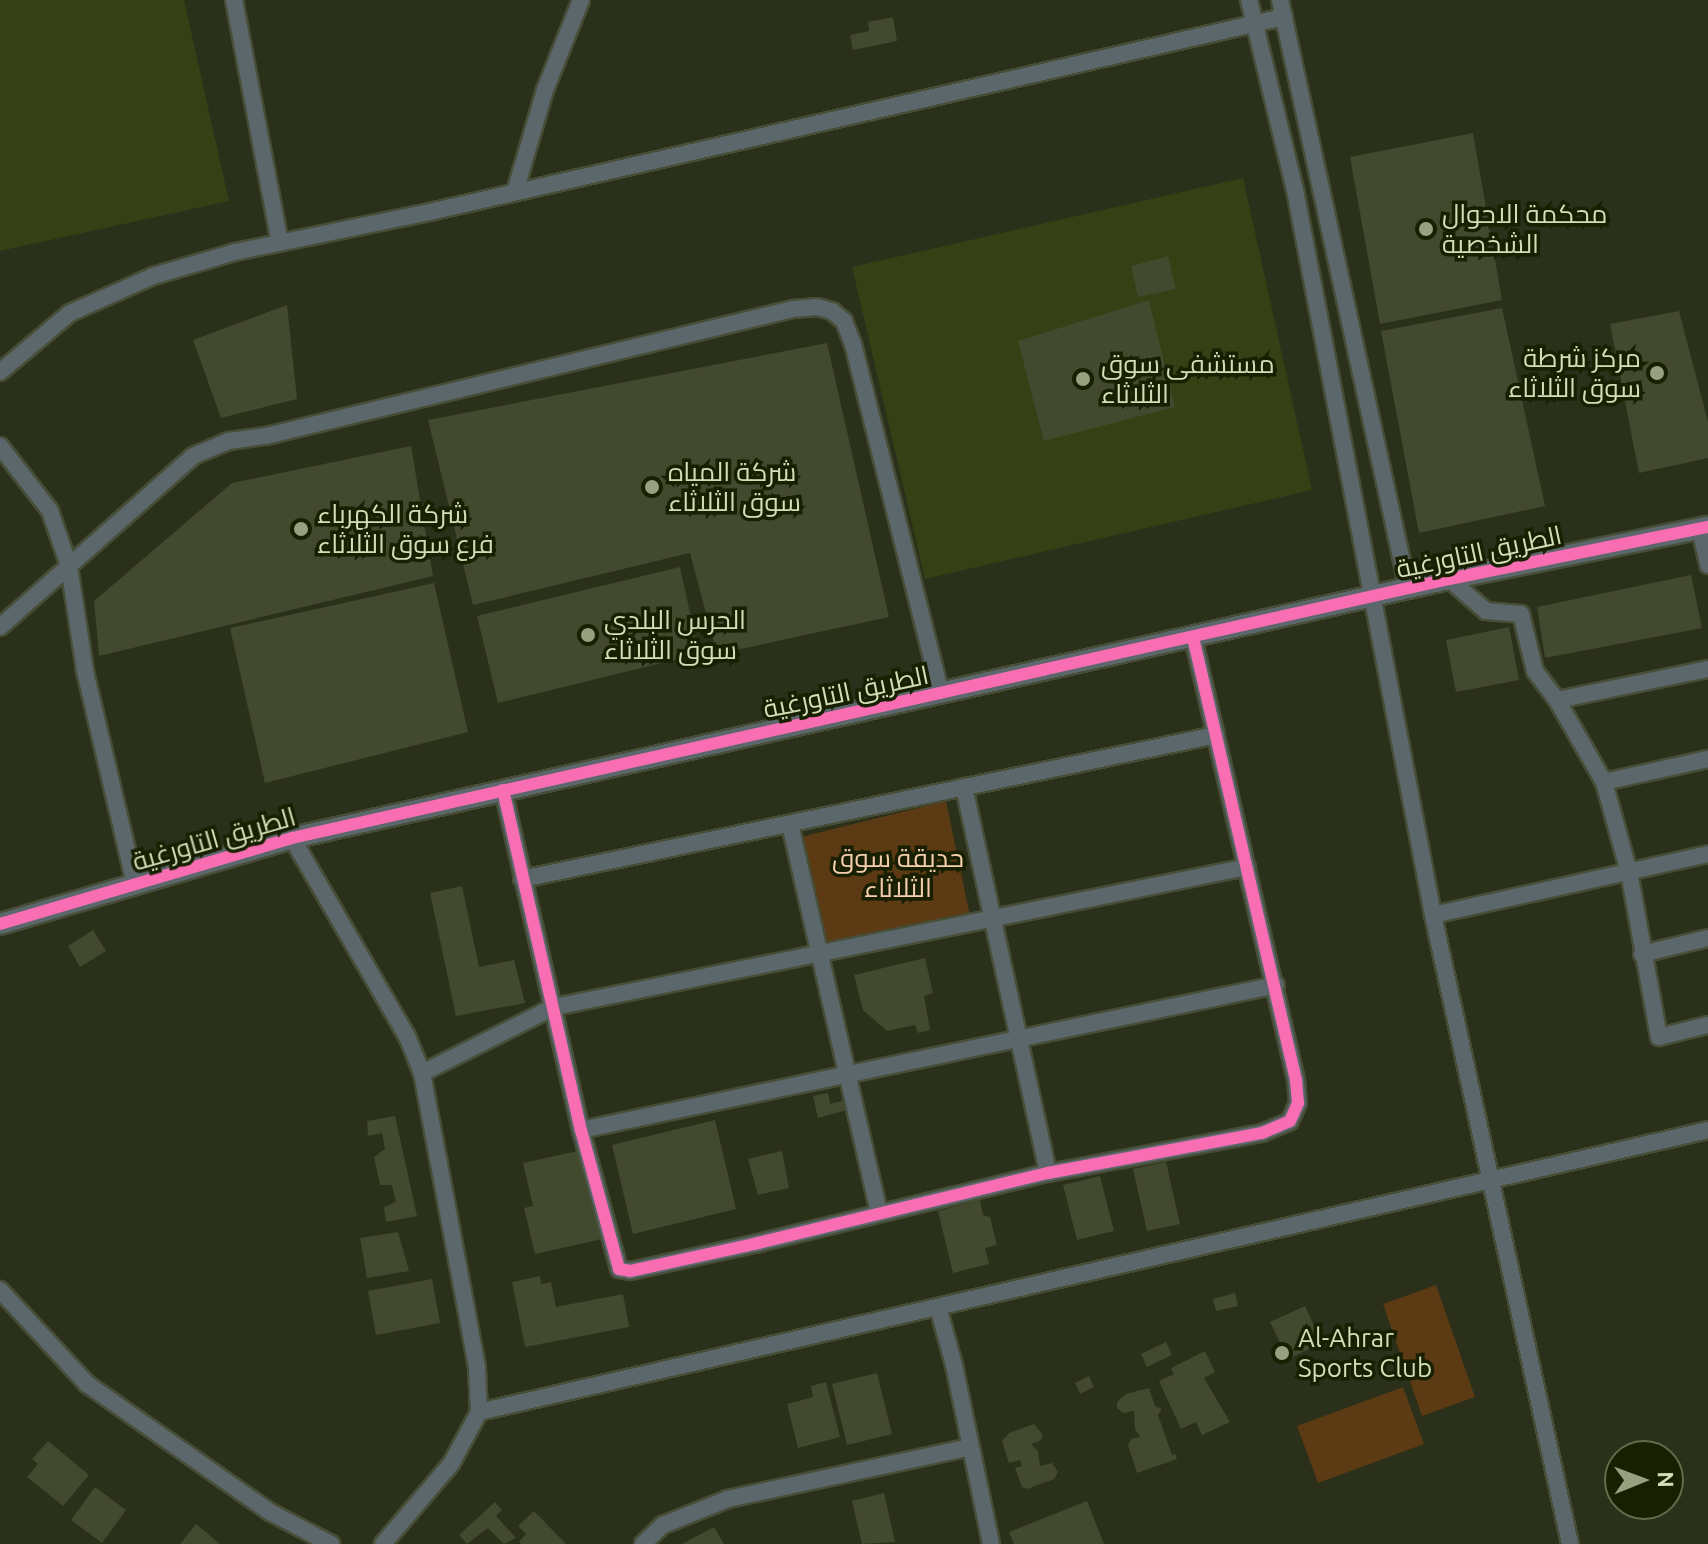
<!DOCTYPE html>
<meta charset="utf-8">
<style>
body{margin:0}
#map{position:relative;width:1708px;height:1544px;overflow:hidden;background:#2a301a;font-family:Ubuntu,Cairo,sans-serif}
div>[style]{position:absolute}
.built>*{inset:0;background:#364015}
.green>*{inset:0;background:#5c3a13}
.building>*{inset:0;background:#43492f}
.roads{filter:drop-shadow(2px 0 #474e38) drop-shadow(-2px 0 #474e38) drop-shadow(0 2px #474e38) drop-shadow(0 -2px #474e38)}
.minor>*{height:16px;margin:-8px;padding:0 8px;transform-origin:8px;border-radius:8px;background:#5c676c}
.tertiary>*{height:20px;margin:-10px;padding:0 10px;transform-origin:10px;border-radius:10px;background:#5c676c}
.cycleway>*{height:12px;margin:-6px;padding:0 6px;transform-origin:6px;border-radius:6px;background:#f96db3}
.dots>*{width:22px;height:22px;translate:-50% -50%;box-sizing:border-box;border:4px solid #182001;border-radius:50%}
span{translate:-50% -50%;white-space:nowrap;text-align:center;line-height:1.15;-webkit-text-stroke:7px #182001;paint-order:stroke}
.poi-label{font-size:26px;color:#d2deb7}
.left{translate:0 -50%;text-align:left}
.right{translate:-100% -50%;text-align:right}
.street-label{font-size:26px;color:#d2deb7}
.park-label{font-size:26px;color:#f5ceae}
.north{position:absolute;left:1604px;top:1440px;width:80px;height:80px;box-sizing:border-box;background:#182001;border:2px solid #626c4a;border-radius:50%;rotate:89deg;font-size:22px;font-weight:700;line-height:32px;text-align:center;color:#d2deb7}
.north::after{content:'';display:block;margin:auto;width:28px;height:36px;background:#97a180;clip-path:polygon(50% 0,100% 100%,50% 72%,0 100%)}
</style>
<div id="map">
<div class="built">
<div style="clip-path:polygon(0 0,184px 0,229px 201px,0 251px)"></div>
<div style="clip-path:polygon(1243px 178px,1312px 490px,925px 579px,852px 267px)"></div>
</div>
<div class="green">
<div style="clip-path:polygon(946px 801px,970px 916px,823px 947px,801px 837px)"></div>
<div style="clip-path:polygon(1436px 1285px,1475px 1397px,1422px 1416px,1383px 1304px)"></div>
<div style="clip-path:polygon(1403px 1387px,1424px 1444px,1318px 1483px,1297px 1426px)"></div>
</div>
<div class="building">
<div style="clip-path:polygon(893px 17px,897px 41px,853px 50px,850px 35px,869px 31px,868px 22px)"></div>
<div style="clip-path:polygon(1473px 133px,1502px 300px,1380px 324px,1350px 157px)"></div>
<div style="clip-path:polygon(1168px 256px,1176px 289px,1138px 297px,1131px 266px)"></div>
<div style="clip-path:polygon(1149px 300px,1175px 407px,1044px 441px,1018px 341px)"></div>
<div style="clip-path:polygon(287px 305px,297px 399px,221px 418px,193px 340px)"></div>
<div style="clip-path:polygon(1502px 308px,1545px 506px,1419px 533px,1381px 331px)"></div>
<div style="clip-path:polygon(1679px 311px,1708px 422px,1708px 458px,1639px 473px,1610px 324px)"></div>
<div style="clip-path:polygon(827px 343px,889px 617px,717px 654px,690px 553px,473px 605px,428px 420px)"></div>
<div style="clip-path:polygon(411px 446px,433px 576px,99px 656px,94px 601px,232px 483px)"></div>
<div style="clip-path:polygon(680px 567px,699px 654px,498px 703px,477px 616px)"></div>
<div style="clip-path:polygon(1691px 575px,1702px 628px,1545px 658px,1537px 607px)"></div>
<div style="clip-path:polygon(434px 583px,468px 732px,265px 783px,230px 628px)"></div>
<div style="clip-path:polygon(1509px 627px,1519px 680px,1456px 692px,1446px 640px)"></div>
<div style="clip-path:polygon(462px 886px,479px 967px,514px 960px,525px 1003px,456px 1016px,430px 893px)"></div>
<div style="clip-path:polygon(93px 930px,106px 951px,80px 967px,68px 946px)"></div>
<div style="clip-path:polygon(925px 958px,933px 993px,924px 996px,930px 1030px,918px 1033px,915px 1025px,887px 1031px,863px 1010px,854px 975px)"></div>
<div style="clip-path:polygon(828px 1093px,830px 1104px,845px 1100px,847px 1110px,818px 1118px,813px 1096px)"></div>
<div style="clip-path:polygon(395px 1116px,417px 1216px,386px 1222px,384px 1207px,396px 1202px,392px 1185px,380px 1185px,374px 1157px,385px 1149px,382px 1133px,368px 1136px,367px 1121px)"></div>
<div style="clip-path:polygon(715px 1120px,736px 1209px,633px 1234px,612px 1145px)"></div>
<div style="clip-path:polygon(582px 1150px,602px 1239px,535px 1254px,524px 1208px,533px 1206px,523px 1163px)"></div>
<div style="clip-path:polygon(782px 1151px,789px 1188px,758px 1195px,748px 1159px)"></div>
<div style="clip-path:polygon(1166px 1162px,1180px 1224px,1147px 1231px,1133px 1169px)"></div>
<div style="clip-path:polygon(1100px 1176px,1114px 1231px,1077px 1240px,1063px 1185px)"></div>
<div style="clip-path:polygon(980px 1200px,983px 1215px,990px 1217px,997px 1245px,985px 1248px,989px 1264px,953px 1273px,938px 1211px)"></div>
<div style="clip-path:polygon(398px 1232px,409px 1271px,367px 1278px,360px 1238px)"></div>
<div style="clip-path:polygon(540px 1276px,541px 1284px,551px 1282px,556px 1307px,623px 1294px,629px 1327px,525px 1347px,512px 1282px)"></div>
<div style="clip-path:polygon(432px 1279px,440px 1323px,376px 1335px,368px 1291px)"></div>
<div style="clip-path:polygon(1235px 1293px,1238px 1306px,1216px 1311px,1213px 1299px)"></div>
<div style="clip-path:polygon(1305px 1306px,1322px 1343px,1288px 1359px,1270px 1322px)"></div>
<div style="clip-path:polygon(1166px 1342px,1172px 1355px,1147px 1367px,1141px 1354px)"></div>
<div style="clip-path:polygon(1205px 1351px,1215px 1372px,1204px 1378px,1230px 1422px,1202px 1435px,1196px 1422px,1181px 1429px,1159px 1381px,1174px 1374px,1171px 1368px)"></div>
<div style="clip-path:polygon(877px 1373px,892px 1434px,847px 1445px,832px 1384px)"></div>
<div style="clip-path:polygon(1089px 1376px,1094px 1387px,1080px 1394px,1075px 1383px)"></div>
<div style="clip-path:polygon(826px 1382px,840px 1437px,798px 1448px,787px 1404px,813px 1397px,811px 1386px)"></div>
<div style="clip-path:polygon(1149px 1388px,1155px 1406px,1162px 1409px,1158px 1415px,1172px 1455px,1175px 1454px,1177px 1459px,1137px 1473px,1128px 1445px,1131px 1439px,1140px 1437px,1135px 1429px,1134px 1411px,1123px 1413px,1117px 1408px,1117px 1402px,1126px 1394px)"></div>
<div style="clip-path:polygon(1034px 1424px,1043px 1435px,1040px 1441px,1031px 1444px,1038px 1451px,1040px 1466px,1052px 1463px,1058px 1472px,1054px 1479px,1027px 1489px,1022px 1487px,1015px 1468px,1022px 1466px,1020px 1460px,1009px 1463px,1002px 1441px,1009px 1433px)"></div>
<div style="clip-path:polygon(48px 1441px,89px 1475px,63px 1506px,27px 1477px,38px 1464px,32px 1459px)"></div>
<div style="clip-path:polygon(95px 1487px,126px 1510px,102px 1543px,71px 1520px)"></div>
<div style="clip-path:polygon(884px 1493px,895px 1542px,862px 1544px,852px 1501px)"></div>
<div style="clip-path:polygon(1087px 1501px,1104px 1544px,1014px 1544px,1009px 1532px)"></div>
<div style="clip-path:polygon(495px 1502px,502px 1510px,496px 1516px,516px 1538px,504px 1544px,488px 1528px,467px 1544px,459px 1535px)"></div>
<div style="clip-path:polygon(534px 1511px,566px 1544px,521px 1544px,519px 1542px,526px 1534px,518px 1526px)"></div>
<div style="clip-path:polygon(196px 1524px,220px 1544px,180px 1544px)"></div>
<div style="clip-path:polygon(714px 1527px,724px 1544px,682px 1544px)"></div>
</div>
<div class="roads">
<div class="minor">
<div style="left:234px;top:0;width:247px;rotate:79.3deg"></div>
<div style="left:1249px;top:0;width:195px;rotate:76.4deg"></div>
<div style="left:1295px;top:190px;width:738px;rotate:79.22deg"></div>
<div style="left:1433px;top:915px;width:644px;rotate:77.71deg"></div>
<div style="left:1280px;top:0;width:603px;rotate:77.74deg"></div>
<div style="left:515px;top:192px;width:106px;rotate:-73.6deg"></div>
<div style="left:545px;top:90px;width:97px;rotate:-68.2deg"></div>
<div style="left:0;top:372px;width:92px;rotate:-40.1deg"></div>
<div style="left:70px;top:313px;width:91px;rotate:-24deg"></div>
<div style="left:153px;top:276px;width:85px;rotate:-16.3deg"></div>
<div style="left:235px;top:252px;width:203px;rotate:-11.6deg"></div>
<div style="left:434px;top:211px;width:872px;rotate:-12.86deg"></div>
<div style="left:0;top:446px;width:82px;rotate:52.4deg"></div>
<div style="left:50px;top:511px;width:58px;rotate:70.9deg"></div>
<div style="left:69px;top:566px;width:106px;rotate:81.3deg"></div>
<div style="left:85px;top:671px;width:219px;rotate:76.8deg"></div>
<div style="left:1700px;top:529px;width:37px;rotate:77deg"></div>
<div style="left:1449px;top:579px;width:49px;rotate:40.9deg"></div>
<div style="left:1486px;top:611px;width:35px;rotate:5deg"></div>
<div style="left:1521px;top:614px;width:59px;rotate:76.2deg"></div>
<div style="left:1535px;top:671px;width:36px;rotate:53deg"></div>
<div style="left:1557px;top:700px;width:95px;rotate:60.2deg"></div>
<div style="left:1604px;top:782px;width:93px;rotate:74.5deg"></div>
<div style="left:1629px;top:872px;width:168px;rotate:79.7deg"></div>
<div style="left:1659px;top:1037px;width:50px;rotate:-13.8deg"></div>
<div style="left:0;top:627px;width:258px;rotate:-41.5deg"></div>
<div style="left:193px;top:456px;width:39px;rotate:-23deg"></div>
<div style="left:229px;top:441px;width:37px;rotate:-8deg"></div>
<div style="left:266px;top:436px;width:542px;rotate:-13.55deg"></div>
<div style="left:793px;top:309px;width:24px;rotate:-5deg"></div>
<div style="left:817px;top:307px;width:16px;rotate:15deg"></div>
<div style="left:832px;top:311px;width:16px;rotate:40deg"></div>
<div style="left:844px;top:321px;width:25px;rotate:69deg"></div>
<div style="left:853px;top:344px;width:361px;rotate:75.9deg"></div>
<div style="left:1557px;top:700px;width:154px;rotate:-11.6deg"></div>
<div style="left:1604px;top:782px;width:107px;rotate:-12.5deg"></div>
<div style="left:964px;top:787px;width:395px;rotate:77.7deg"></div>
<div style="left:503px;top:790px;width:349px;rotate:77.1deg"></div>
<div style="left:581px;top:1130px;width:144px;rotate:74.7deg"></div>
<div style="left:619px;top:1269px;width:11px;rotate:10deg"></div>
<div style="left:630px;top:1271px;width:131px;rotate:-12.3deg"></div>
<div style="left:758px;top:1243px;width:298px;rotate:-13.6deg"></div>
<div style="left:1048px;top:1173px;width:218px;rotate:-10.6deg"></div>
<div style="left:1262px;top:1133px;width:30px;rotate:-23deg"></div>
<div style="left:1290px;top:1121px;width:20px;rotate:-66deg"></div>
<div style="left:1298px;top:1103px;width:23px;rotate:-95deg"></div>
<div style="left:1296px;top:1080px;width:453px;rotate:-103.1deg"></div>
<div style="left:790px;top:824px;width:399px;rotate:77.1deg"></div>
<div style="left:292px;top:838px;width:229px;rotate:59.9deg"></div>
<div style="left:407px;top:1036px;width:40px;rotate:68deg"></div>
<div style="left:422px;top:1073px;width:300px;rotate:79.4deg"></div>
<div style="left:477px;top:1368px;width:44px;rotate:87.4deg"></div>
<div style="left:479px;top:1412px;width:59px;rotate:118.3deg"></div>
<div style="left:451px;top:1464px;width:105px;rotate:130.4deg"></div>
<div style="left:522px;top:879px;width:709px;rotate:-11.72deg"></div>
<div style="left:1433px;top:915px;width:282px;rotate:-12.5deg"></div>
<div style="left:1642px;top:954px;width:68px;rotate:-13.6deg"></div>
<div style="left:422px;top:1073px;width:148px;rotate:-26.6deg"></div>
<div style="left:554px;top:1007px;width:707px;rotate:-11.42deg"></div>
<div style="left:581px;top:1130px;width:710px;rotate:-11.78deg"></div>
<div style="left:0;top:1290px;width:128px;rotate:47.2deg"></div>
<div style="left:87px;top:1384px;width:223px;rotate:35deg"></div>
<div style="left:270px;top:1512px;width:69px;rotate:27.7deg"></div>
<div style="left:938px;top:1307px;width:60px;rotate:74.6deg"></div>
<div style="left:954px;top:1365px;width:183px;rotate:78.3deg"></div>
<div style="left:479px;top:1412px;width:1261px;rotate:-12.92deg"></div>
<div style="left:643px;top:1544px;width:28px;rotate:-44deg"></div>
<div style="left:663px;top:1525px;width:70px;rotate:-21.8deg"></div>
<div style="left:728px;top:1499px;width:248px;rotate:-12.1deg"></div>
</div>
<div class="tertiary">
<div style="left:0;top:924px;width:304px;rotate:-16.4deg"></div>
<div style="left:292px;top:838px;width:1186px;rotate:-12.62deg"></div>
<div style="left:1449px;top:579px;width:264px;rotate:-11.4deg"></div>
</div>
</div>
<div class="cycleway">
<div style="left:503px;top:790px;width:349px;rotate:77.1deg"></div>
<div style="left:581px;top:1130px;width:144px;rotate:74.7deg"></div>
<div style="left:619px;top:1269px;width:11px;rotate:10deg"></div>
<div style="left:630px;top:1271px;width:131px;rotate:-12.3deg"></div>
<div style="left:758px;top:1243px;width:298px;rotate:-13.6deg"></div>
<div style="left:1048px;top:1173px;width:218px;rotate:-10.6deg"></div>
<div style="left:1262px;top:1133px;width:30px;rotate:-23deg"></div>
<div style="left:1290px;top:1121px;width:20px;rotate:-66deg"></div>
<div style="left:1298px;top:1103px;width:23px;rotate:-95deg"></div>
<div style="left:1296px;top:1080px;width:453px;rotate:-103.1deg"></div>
<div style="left:0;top:924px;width:304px;rotate:-16.4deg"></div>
<div style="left:292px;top:838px;width:1186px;rotate:-12.62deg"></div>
<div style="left:1449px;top:579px;width:264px;rotate:-11.4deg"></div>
</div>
<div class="dots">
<div style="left:1426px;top:229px;background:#97a180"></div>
<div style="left:1657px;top:373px;background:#97a180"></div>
<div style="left:1083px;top:379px;background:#97a180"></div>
<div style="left:652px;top:487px;background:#97a180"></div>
<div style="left:301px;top:529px;background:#97a180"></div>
<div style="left:588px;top:635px;background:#97a180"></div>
<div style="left:1282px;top:1353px;background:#97a180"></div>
</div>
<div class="poi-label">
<span class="left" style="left:1442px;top:229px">محكمة الاحوال<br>الشخصية</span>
<span class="right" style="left:1641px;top:373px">مركز شرطة<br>سوق الثلاثاء</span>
<span class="left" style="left:1101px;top:379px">مستشفى سوق<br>الثلاثاء</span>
<span class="left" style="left:668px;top:487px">شركة المياه<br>سوق الثلاثاء</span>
<span class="left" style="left:317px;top:529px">شركة الكهرباء<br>فرع سوق الثلاثاء</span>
<span class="left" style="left:604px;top:635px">الحرس البلدي<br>سوق الثلاثاء</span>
<span class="left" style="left:1298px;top:1353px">Al-Ahrar<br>Sports Club</span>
</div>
<div class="street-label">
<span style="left:1479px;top:552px;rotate:-12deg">الطريق التاورغية</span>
<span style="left:846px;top:692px;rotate:-12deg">الطريق التاورغية</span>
<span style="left:214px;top:839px;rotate:-16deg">الطريق التاورغية</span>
</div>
<div class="park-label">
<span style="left:898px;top:873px">حديقة سوق<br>الثلاثاء</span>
</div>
<div class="north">N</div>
</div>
